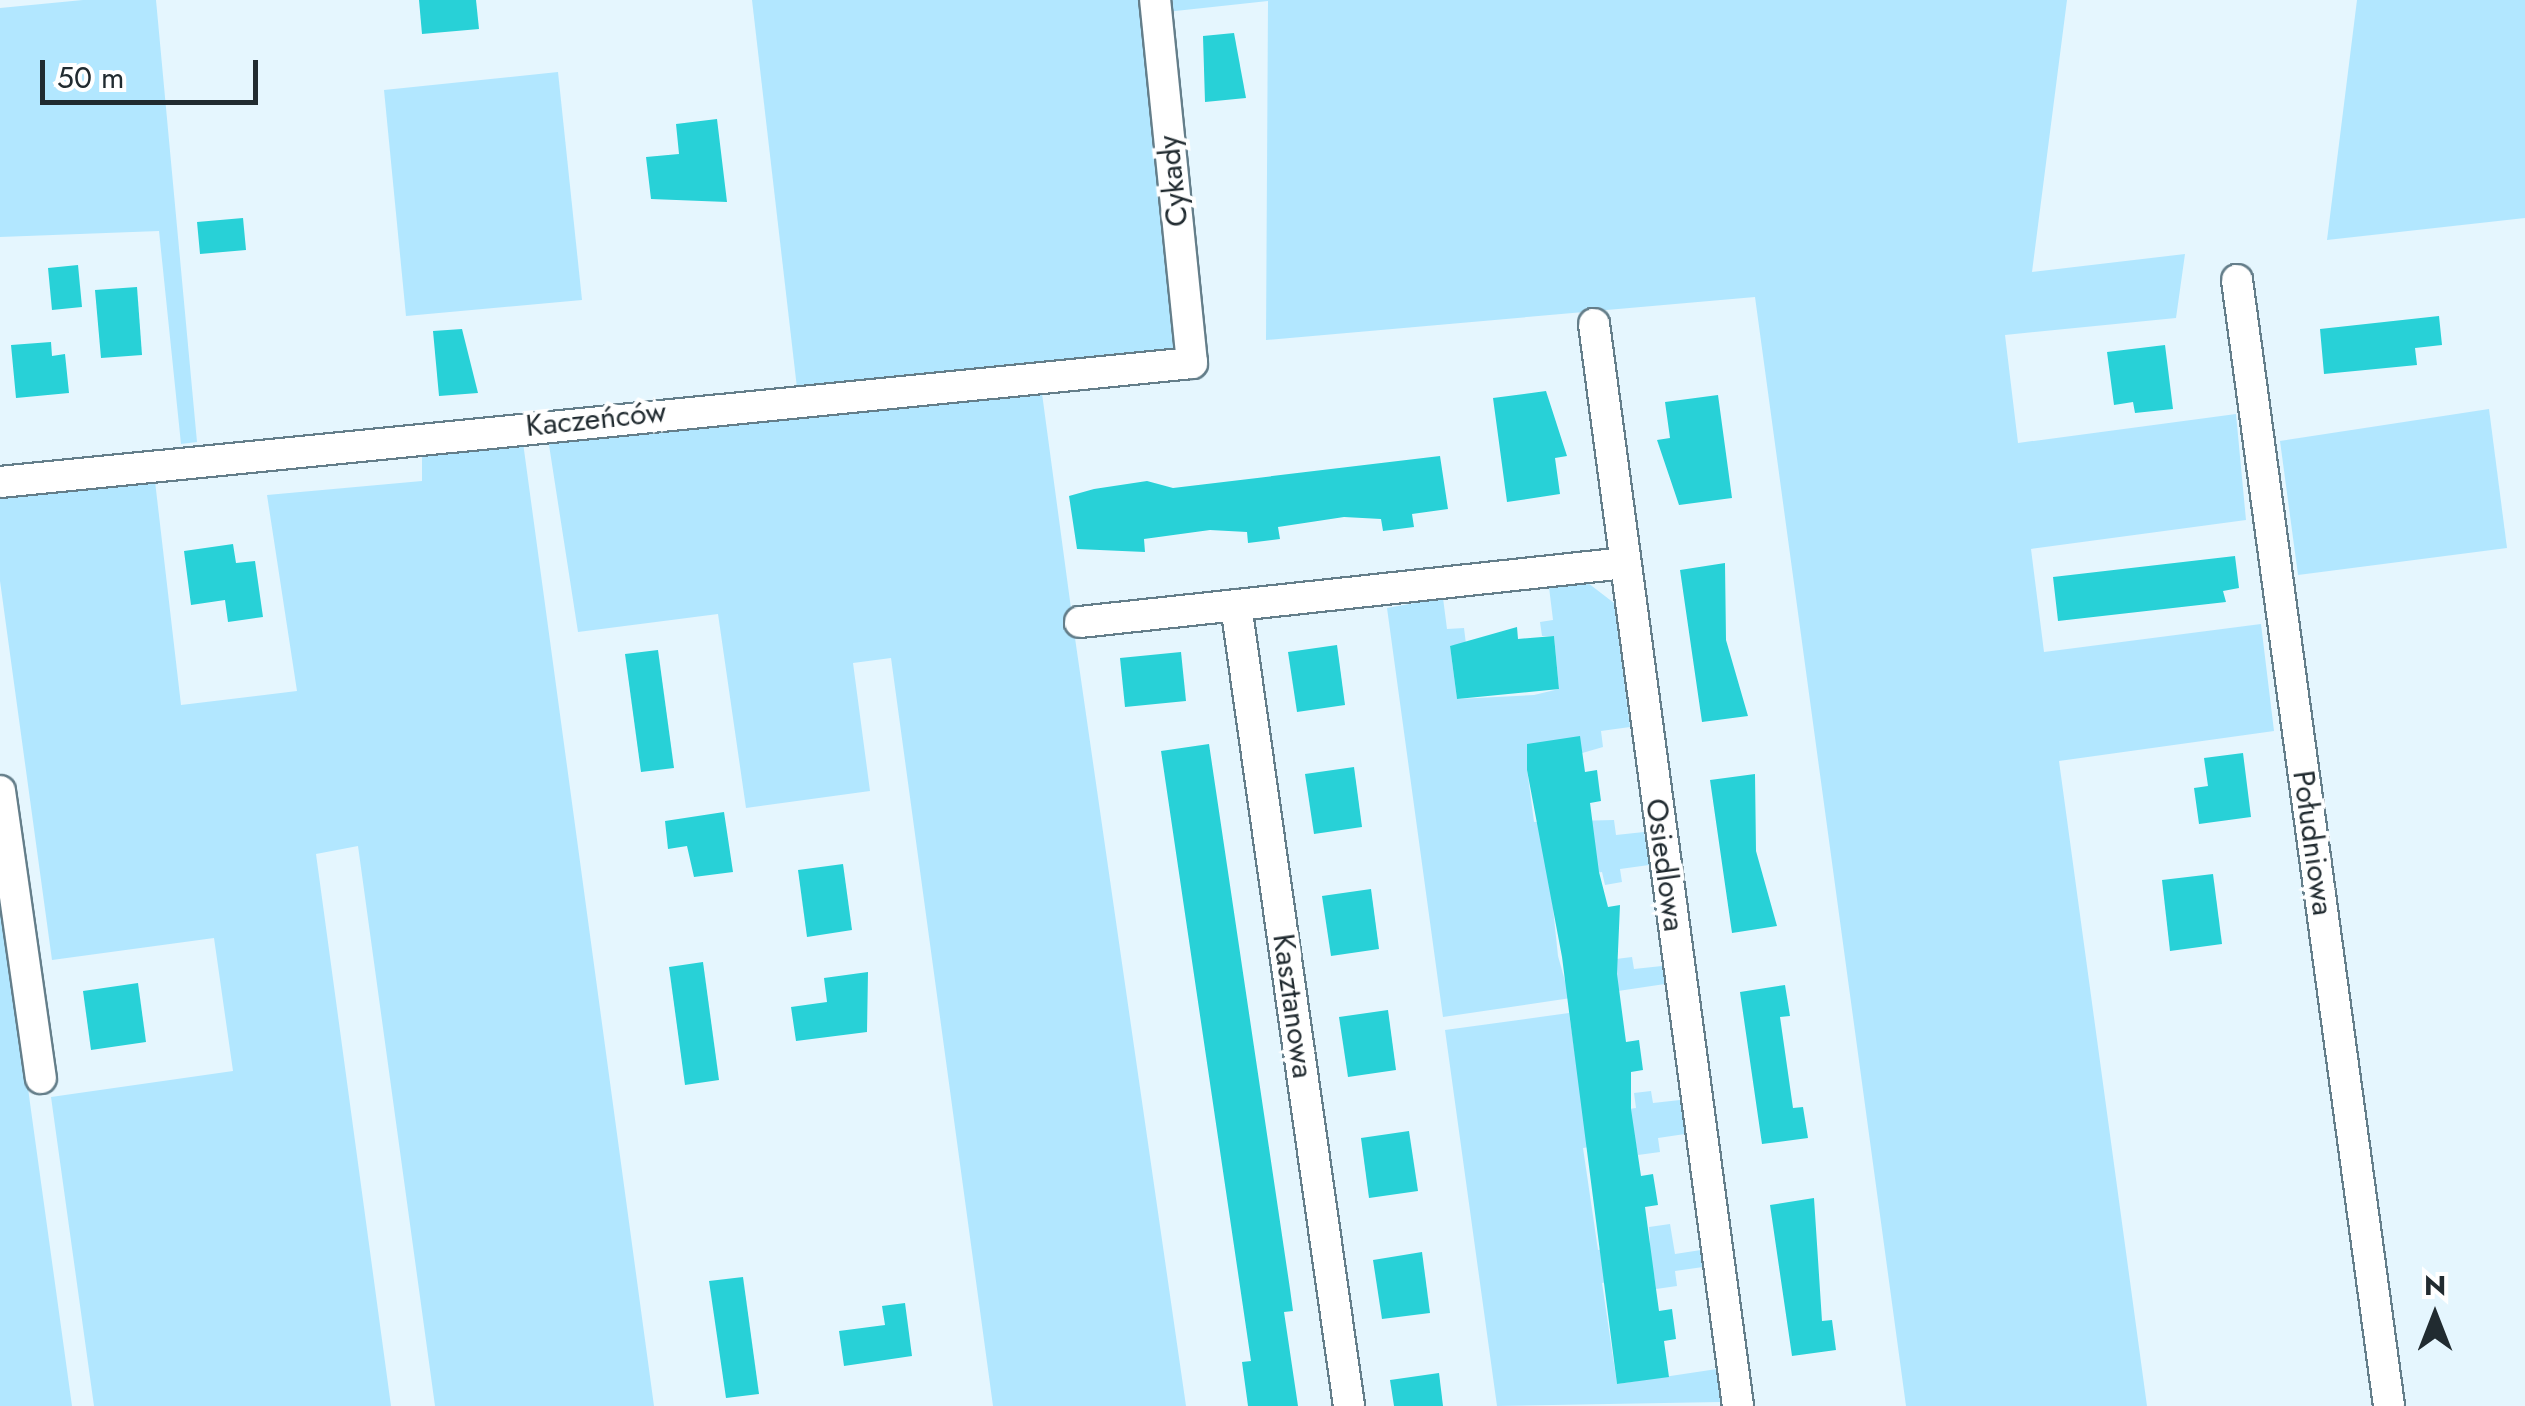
<!DOCTYPE html>
<meta charset="utf-8">
<style>
body{margin:0}
#map{position:relative;width:2525px;height:1406px;overflow:hidden;background:#e5f6fe;font-family:Jost,sans-serif}
div>[style]{position:absolute}
.green>*{inset:0;background:#b2e7ff}
.building>*{inset:0;background:#28d1d7}
.roads{filter:drop-shadow(2px 0 #647e8a) drop-shadow(-2px 0 #647e8a) drop-shadow(0 2px #647e8a) drop-shadow(0 -2px #647e8a)}
.street>*{height:30px;margin:-15px;padding:0 15px;transform-origin:15px;border-radius:15px;background:#fff}
span{translate:-50% -50%;white-space:nowrap;text-align:center;line-height:1.15;-webkit-text-stroke:8px #fff;paint-order:stroke}
.street-label{font-size:30px;color:#212b30}
.north{position:absolute;left:2385px;top:1266px;width:100px;height:100px;-webkit-text-stroke:8px #fff;paint-order:stroke;rotate:0deg;font-size:28px;font-weight:700;line-height:40px;text-align:center;color:#212b30}
.north::after{content:'';display:block;margin:auto;width:35px;height:45px;background:#212b30;clip-path:polygon(50% 0,100% 100%,50% 72%,0 100%)}
.scale{position:absolute;left:40px;top:60px;width:218px;height:45px;box-sizing:border-box;border:5px solid #212b30;border-top:0;padding-left:12px;font-size:30px;line-height:35px;white-space:nowrap;color:#212b30;-webkit-text-stroke:8px #fff;paint-order:stroke}
</style>
<div id="map">
<div class="green">
<div style="clip-path:polygon(83px 0,156px 0,197px 442px,181px 444px,159px 231px,0 237px,0 8px)"></div>
<div style="clip-path:polygon(752px 0,1144px 0,1183px 348px,797px 388px)"></div>
<div style="clip-path:polygon(1165px 0,2067px 0,2032px 272px,2185px 254px,2176px 318px,2005px 335px,2018px 443px,2236px 414px,2246px 520px,2031px 549px,2044px 652px,2261px 624px,2274px 731px,2059px 761px,2147px 1406px,1906px 1406px,1755px 297px,1266px 340px,1268px 1px,1166px 12px)"></div>
<div style="clip-path:polygon(2357px 0,2525px 0,2525px 218px,2327px 240px)"></div>
<div style="clip-path:polygon(558px 72px,582px 300px,406px 316px,384px 90px)"></div>
<div style="clip-path:polygon(1041px 386px,1075px 638px,1186px 1406px,993px 1406px,891px 658px,853px 663px,870px 791px,746px 808px,718px 614px,578px 632px,547px 432px)"></div>
<div style="clip-path:polygon(2489px 409px,2507px 548px,2298px 575px,2280px 441px)"></div>
<div style="clip-path:polygon(522px 435px,654px 1406px,435px 1406px,358px 846px,316px 854px,391px 1406px,94px 1406px,51px 1097px,233px 1071px,214px 938px,52px 960px,0 581px,0 494px,155px 481px,181px 705px,297px 691px,267px 495px,422px 481px,422px 449px)"></div>
<div style="clip-path:polygon(1588px 583px,1614px 603px,1630px 727px,1601px 731px,1603px 747px,1527px 769px,1534px 822px,1614px 820px,1616px 835px,1644px 832px,1649px 865px,1620px 869px,1622px 882px,1605px 885px,1602px 872px,1550px 879px,1558px 956px,1565px 981px,1617px 974px,1616px 959px,1632px 957px,1634px 969px,1662px 966px,1665px 984px,1443px 1017px,1387px 608px,1443px 598px,1447px 629px,1464px 628px,1466px 644px,1450px 646px,1457px 699px,1534px 695px,1559px 689px,1554px 636px,1542px 636px,1540px 622px,1553px 620px,1549px 587px)"></div>
<div style="clip-path:polygon(0 873px,30px 1103px,72px 1406px,0 1406px)"></div>
<div style="clip-path:polygon(1569px 1013px,1584px 1115px,1636px 1108px,1634px 1093px,1651px 1091px,1653px 1103px,1680px 1100px,1685px 1134px,1658px 1138px,1660px 1152px,1638px 1155px,1635px 1140px,1583px 1148px,1598px 1250px,1650px 1243px,1649px 1227px,1670px 1224px,1675px 1254px,1701px 1250px,1703px 1267px,1675px 1271px,1677px 1286px,1656px 1289px,1654px 1275px,1602px 1283px,1617px 1384px,1717px 1369px,1721px 1402px,1497px 1406px,1445px 1030px)"></div>
</div>
<div class="building">
<div style="clip-path:polygon(419px 0,476px 0,479px 29px,422px 34px)"></div>
<div style="clip-path:polygon(1234px 33px,1246px 98px,1205px 102px,1203px 36px)"></div>
<div style="clip-path:polygon(717px 119px,727px 202px,651px 199px,646px 157px,679px 154px,676px 124px)"></div>
<div style="clip-path:polygon(243px 218px,246px 250px,200px 254px,197px 222px)"></div>
<div style="clip-path:polygon(78px 265px,82px 307px,52px 310px,48px 268px)"></div>
<div style="clip-path:polygon(137px 287px,142px 355px,101px 358px,95px 290px)"></div>
<div style="clip-path:polygon(2439px 316px,2442px 345px,2415px 348px,2417px 365px,2324px 374px,2320px 329px)"></div>
<div style="clip-path:polygon(462px 329px,478px 393px,439px 396px,433px 331px)"></div>
<div style="clip-path:polygon(51px 342px,52px 356px,65px 354px,69px 393px,16px 398px,11px 345px)"></div>
<div style="clip-path:polygon(2165px 345px,2173px 409px,2135px 413px,2133px 402px,2114px 405px,2107px 352px)"></div>
<div style="clip-path:polygon(1546px 391px,1567px 456px,1555px 458px,1560px 494px,1507px 502px,1493px 398px)"></div>
<div style="clip-path:polygon(1718px 395px,1732px 498px,1679px 505px,1657px 440px,1670px 438px,1665px 402px)"></div>
<div style="clip-path:polygon(1440px 456px,1448px 509px,1412px 514px,1414px 527px,1383px 531px,1381px 519px,1344px 517px,1278px 527px,1280px 539px,1248px 543px,1247px 532px,1210px 530px,1144px 539px,1145px 552px,1077px 549px,1069px 496px,1094px 489px,1147px 481px,1173px 488px)"></div>
<div style="clip-path:polygon(233px 544px,236px 563px,255px 561px,263px 617px,228px 622px,225px 600px,191px 605px,184px 551px)"></div>
<div style="clip-path:polygon(2235px 556px,2239px 588px,2223px 591px,2226px 602px,2058px 621px,2053px 577px)"></div>
<div style="clip-path:polygon(1725px 563px,1726px 640px,1748px 716px,1702px 722px,1680px 570px)"></div>
<div style="clip-path:polygon(1517px 627px,1518px 639px,1554px 636px,1559px 689px,1457px 699px,1450px 646px)"></div>
<div style="clip-path:polygon(1337px 645px,1345px 705px,1297px 712px,1288px 652px)"></div>
<div style="clip-path:polygon(658px 650px,674px 768px,641px 772px,625px 654px)"></div>
<div style="clip-path:polygon(1181px 652px,1186px 701px,1125px 707px,1120px 658px)"></div>
<div style="clip-path:polygon(1580px 736px,1585px 772px,1597px 770px,1599px 786px,1601px 801px,1590px 803px,1599px 872px,1608px 907px,1620px 905px,1617px 974px,1626px 1042px,1639px 1040px,1643px 1070px,1631px 1072px,1631px 1109px,1641px 1176px,1653px 1174px,1658px 1205px,1645px 1207px,1659px 1311px,1672px 1309px,1676px 1339px,1664px 1341px,1669px 1377px,1617px 1384px,1562px 957px,1527px 770px,1527px 744px)"></div>
<div style="clip-path:polygon(1209px 744px,1290px 1289px,1293px 1311px,1284px 1312px,1298px 1406px,1248px 1406px,1242px 1362px,1251px 1361px,1161px 751px)"></div>
<div style="clip-path:polygon(2243px 753px,2251px 817px,2199px 824px,2194px 788px,2208px 786px,2204px 758px)"></div>
<div style="clip-path:polygon(1354px 767px,1362px 827px,1314px 834px,1305px 774px)"></div>
<div style="clip-path:polygon(1755px 774px,1756px 851px,1777px 926px,1732px 933px,1710px 780px)"></div>
<div style="clip-path:polygon(724px 812px,733px 872px,694px 877px,687px 846px,668px 849px,665px 821px)"></div>
<div style="clip-path:polygon(843px 864px,852px 930px,807px 937px,798px 870px)"></div>
<div style="clip-path:polygon(2213px 874px,2222px 944px,2170px 951px,2162px 880px)"></div>
<div style="clip-path:polygon(1371px 889px,1379px 949px,1331px 956px,1322px 896px)"></div>
<div style="clip-path:polygon(703px 962px,719px 1080px,685px 1085px,669px 967px)"></div>
<div style="clip-path:polygon(868px 972px,867px 1032px,796px 1041px,791px 1007px,827px 1002px,824px 978px)"></div>
<div style="clip-path:polygon(138px 983px,146px 1042px,91px 1050px,83px 991px)"></div>
<div style="clip-path:polygon(1785px 985px,1790px 1016px,1780px 1017px,1793px 1108px,1803px 1107px,1808px 1138px,1762px 1144px,1740px 992px)"></div>
<div style="clip-path:polygon(1388px 1010px,1396px 1070px,1348px 1077px,1339px 1017px)"></div>
<div style="clip-path:polygon(1409px 1131px,1418px 1191px,1369px 1198px,1361px 1138px)"></div>
<div style="clip-path:polygon(1814px 1198px,1822px 1321px,1832px 1320px,1836px 1350px,1792px 1356px,1770px 1205px)"></div>
<div style="clip-path:polygon(1422px 1252px,1430px 1313px,1382px 1319px,1373px 1260px)"></div>
<div style="clip-path:polygon(743px 1277px,759px 1394px,726px 1398px,709px 1281px)"></div>
<div style="clip-path:polygon(905px 1303px,912px 1356px,844px 1366px,839px 1331px,885px 1325px,882px 1306px)"></div>
<div style="clip-path:polygon(1439px 1373px,1443px 1406px,1394px 1406px,1390px 1380px)"></div>
</div>
<div class="roads">
<div class="street">
<div style="left:2237px;top:280px;width:1136px;rotate:82.31deg"></div>
<div style="left:1594px;top:324px;width:1092px;rotate:82.42deg"></div>
<div style="left:0;top:482px;width:1198px;rotate:-5.7deg"></div>
<div style="left:1192px;top:363px;width:365px;rotate:-95.8deg"></div>
<div style="left:1236px;top:605px;width:809px;rotate:81.97deg"></div>
<div style="left:1080px;top:622px;width:548px;rotate:-6.18deg"></div>
<div style="left:0;top:791px;width:290px;rotate:81.9deg"></div>
</div>
</div>
<div class="street-label">
<span style="left:1173px;top:181px;rotate:-96deg">Cykady</span>
<span style="left:596px;top:419px;rotate:-6deg">Kaczeńców</span>
<span style="left:2313px;top:843px;rotate:82deg">Południowa</span>
<span style="left:1665px;top:865px;rotate:82deg">Osiedlowa</span>
<span style="left:1293px;top:1006px;rotate:82deg">Kasztanowa</span>
</div>
<div class="north">N</div>
<div class="scale">50 m</div>
</div>
